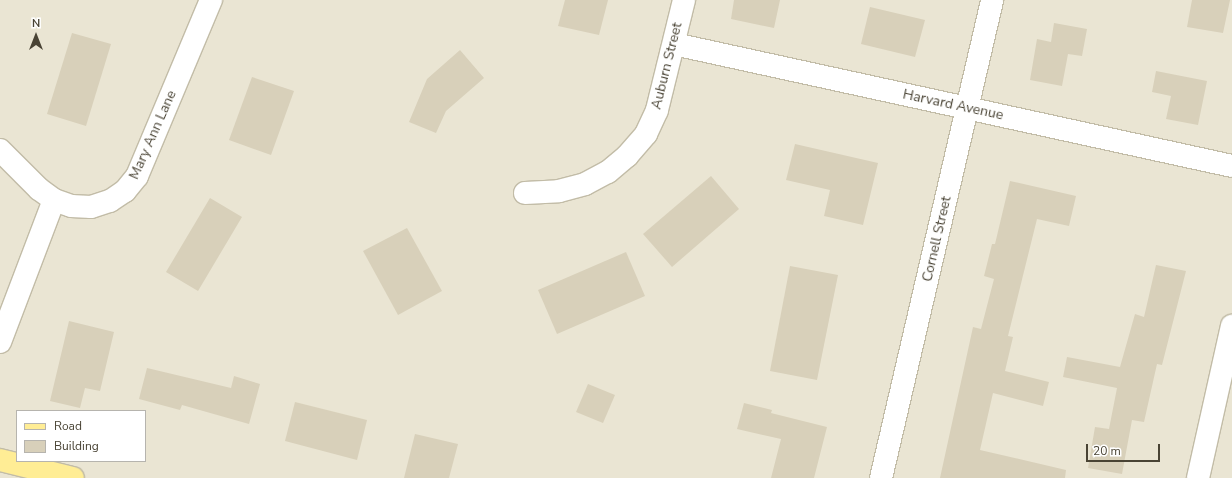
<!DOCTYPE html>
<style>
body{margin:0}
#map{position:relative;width:1232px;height:478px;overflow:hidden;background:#f5f2e6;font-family:"Nunito Sans",sans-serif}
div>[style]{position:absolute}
.residential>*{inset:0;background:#eae5d3}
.building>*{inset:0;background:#d8d0ba}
.roads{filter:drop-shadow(1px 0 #c2bca7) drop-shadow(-1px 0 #c2bca7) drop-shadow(0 1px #c2bca7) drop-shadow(0 -1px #c2bca7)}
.minor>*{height:22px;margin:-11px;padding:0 11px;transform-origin:11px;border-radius:11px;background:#fff}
.major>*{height:22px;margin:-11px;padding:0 11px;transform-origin:11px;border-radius:11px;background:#ffed95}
span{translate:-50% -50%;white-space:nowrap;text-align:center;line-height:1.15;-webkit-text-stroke:3.5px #fff;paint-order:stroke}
.street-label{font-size:14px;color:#494334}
.legend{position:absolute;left:16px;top:410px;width:130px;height:52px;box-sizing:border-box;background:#fff;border:1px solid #b6b4ae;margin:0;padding:5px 7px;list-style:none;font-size:12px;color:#494334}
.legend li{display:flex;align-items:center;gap:8px;height:20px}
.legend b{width:20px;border:1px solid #b6b4ae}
.north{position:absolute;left:16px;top:16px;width:40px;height:40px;-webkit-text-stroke:3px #fff;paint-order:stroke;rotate:0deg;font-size:11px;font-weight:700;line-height:16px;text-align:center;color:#494334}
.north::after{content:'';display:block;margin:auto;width:14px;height:18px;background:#494334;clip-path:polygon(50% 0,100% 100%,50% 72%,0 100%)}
.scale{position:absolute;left:1086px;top:444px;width:74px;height:18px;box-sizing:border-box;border:2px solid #494334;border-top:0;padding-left:5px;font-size:12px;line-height:14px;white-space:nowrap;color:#494334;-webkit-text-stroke:3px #fff;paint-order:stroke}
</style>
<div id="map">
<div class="residential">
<div style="clip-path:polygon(evenodd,0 0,1232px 0,1232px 478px,0 478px,0 0,17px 411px,145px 411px,145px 461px,17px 461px,17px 411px)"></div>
</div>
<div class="building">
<div style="clip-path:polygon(565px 0,608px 0,599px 35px,558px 26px)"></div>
<div style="clip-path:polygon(734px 0,780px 0,774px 28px,731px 19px)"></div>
<div style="clip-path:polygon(1192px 0,1230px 0,1223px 33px,1187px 27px)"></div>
<div style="clip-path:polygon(870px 7px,925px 20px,915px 57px,861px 44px)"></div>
<div style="clip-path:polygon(1054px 23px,1087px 29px,1082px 56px,1068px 54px,1062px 86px,1030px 80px,1037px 39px,1051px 42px)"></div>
<div style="clip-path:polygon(72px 33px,111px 44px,86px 126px,47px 114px)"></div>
<div style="clip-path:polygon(460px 50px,484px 78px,446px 111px,436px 133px,409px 122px,427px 79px)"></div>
<div style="clip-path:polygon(1156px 71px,1207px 81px,1198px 125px,1166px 119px,1171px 96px,1152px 92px)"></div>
<div style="clip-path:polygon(252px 77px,294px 91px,271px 155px,229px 140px)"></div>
<div style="clip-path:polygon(795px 144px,878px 163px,863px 225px,824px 216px,830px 190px,786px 180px)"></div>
<div style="clip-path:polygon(711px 176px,739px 209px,672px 267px,643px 234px)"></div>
<div style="clip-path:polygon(1010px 181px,1076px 196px,1069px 226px,1037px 219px,1008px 336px,1013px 337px,1005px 371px,1049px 382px,1043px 406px,993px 393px,980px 450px,1066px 470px,1065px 478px,940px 478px,973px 327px,981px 329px,994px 279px,984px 276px,992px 244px,995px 244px)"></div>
<div style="clip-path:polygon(210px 198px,242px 217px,198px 291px,166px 272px)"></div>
<div style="clip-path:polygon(407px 228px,442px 291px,398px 315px,363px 251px)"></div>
<div style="clip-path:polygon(626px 252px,645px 296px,557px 334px,538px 290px)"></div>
<div style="clip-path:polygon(1156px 265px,1186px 271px,1162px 365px,1157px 364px,1144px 422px,1132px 420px,1122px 474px,1088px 468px,1095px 427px,1109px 429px,1117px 388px,1063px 377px,1067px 357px,1120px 367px,1135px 314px,1144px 317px)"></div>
<div style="clip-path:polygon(790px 266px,838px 275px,817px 380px,770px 371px)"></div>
<div style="clip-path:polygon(69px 321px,114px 332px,100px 391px,85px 388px,80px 408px,50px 401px)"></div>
<div style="clip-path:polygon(147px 368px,231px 388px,234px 376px,260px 384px,249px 424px,182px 405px,180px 410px,139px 399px)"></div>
<div style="clip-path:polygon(588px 384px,615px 395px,603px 423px,576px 412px)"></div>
<div style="clip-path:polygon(295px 402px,367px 420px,357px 460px,285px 441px)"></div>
<div style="clip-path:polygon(744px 403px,772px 410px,771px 413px,827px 427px,814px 478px,771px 478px,781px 439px,737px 429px)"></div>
<div style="clip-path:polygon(415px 434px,458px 444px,449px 478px,404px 478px)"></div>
</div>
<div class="roads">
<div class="minor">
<div style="left:674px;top:44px;width:571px;rotate:12.33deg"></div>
<div style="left:0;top:150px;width:55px;rotate:45deg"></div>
<div style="left:39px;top:189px;width:19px;rotate:36deg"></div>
<div style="left:54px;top:200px;width:18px;rotate:19deg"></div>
<div style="left:71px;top:206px;width:20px;rotate:3deg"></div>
<div style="left:91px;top:207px;width:20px;rotate:-18deg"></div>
<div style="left:110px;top:201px;width:18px;rotate:-34deg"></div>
<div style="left:125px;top:191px;width:19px;rotate:-51deg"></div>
<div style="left:137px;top:176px;width:191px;rotate:-67.2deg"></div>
<div style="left:525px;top:193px;width:34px;rotate:-3deg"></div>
<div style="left:559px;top:191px;width:27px;rotate:-15deg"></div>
<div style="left:585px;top:184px;width:26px;rotate:-28deg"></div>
<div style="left:608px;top:172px;width:25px;rotate:-40deg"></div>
<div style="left:627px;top:156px;width:29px;rotate:-49deg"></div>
<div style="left:646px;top:134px;width:26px;rotate:-65deg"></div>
<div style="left:657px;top:110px;width:113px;rotate:-76.2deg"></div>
<div style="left:0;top:342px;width:152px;rotate:-69.2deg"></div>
<div style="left:881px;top:478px;width:491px;rotate:-76.9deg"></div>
<div style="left:1198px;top:478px;width:156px;rotate:-77.4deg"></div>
</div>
<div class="major">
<div style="left:0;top:460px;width:75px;rotate:13.9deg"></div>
</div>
</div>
<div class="street-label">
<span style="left:667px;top:66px;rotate:-76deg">Auburn Street</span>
<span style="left:953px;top:105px;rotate:12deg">Harvard Avenue</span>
<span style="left:153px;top:135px;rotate:-66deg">Mary Ann Lane</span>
<span style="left:937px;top:239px;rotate:-77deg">Cornell Street</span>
</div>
<ul class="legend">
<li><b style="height:5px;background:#ffed95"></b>Road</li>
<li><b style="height:11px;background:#d8d0ba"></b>Building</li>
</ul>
<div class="north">N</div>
<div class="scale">20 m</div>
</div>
